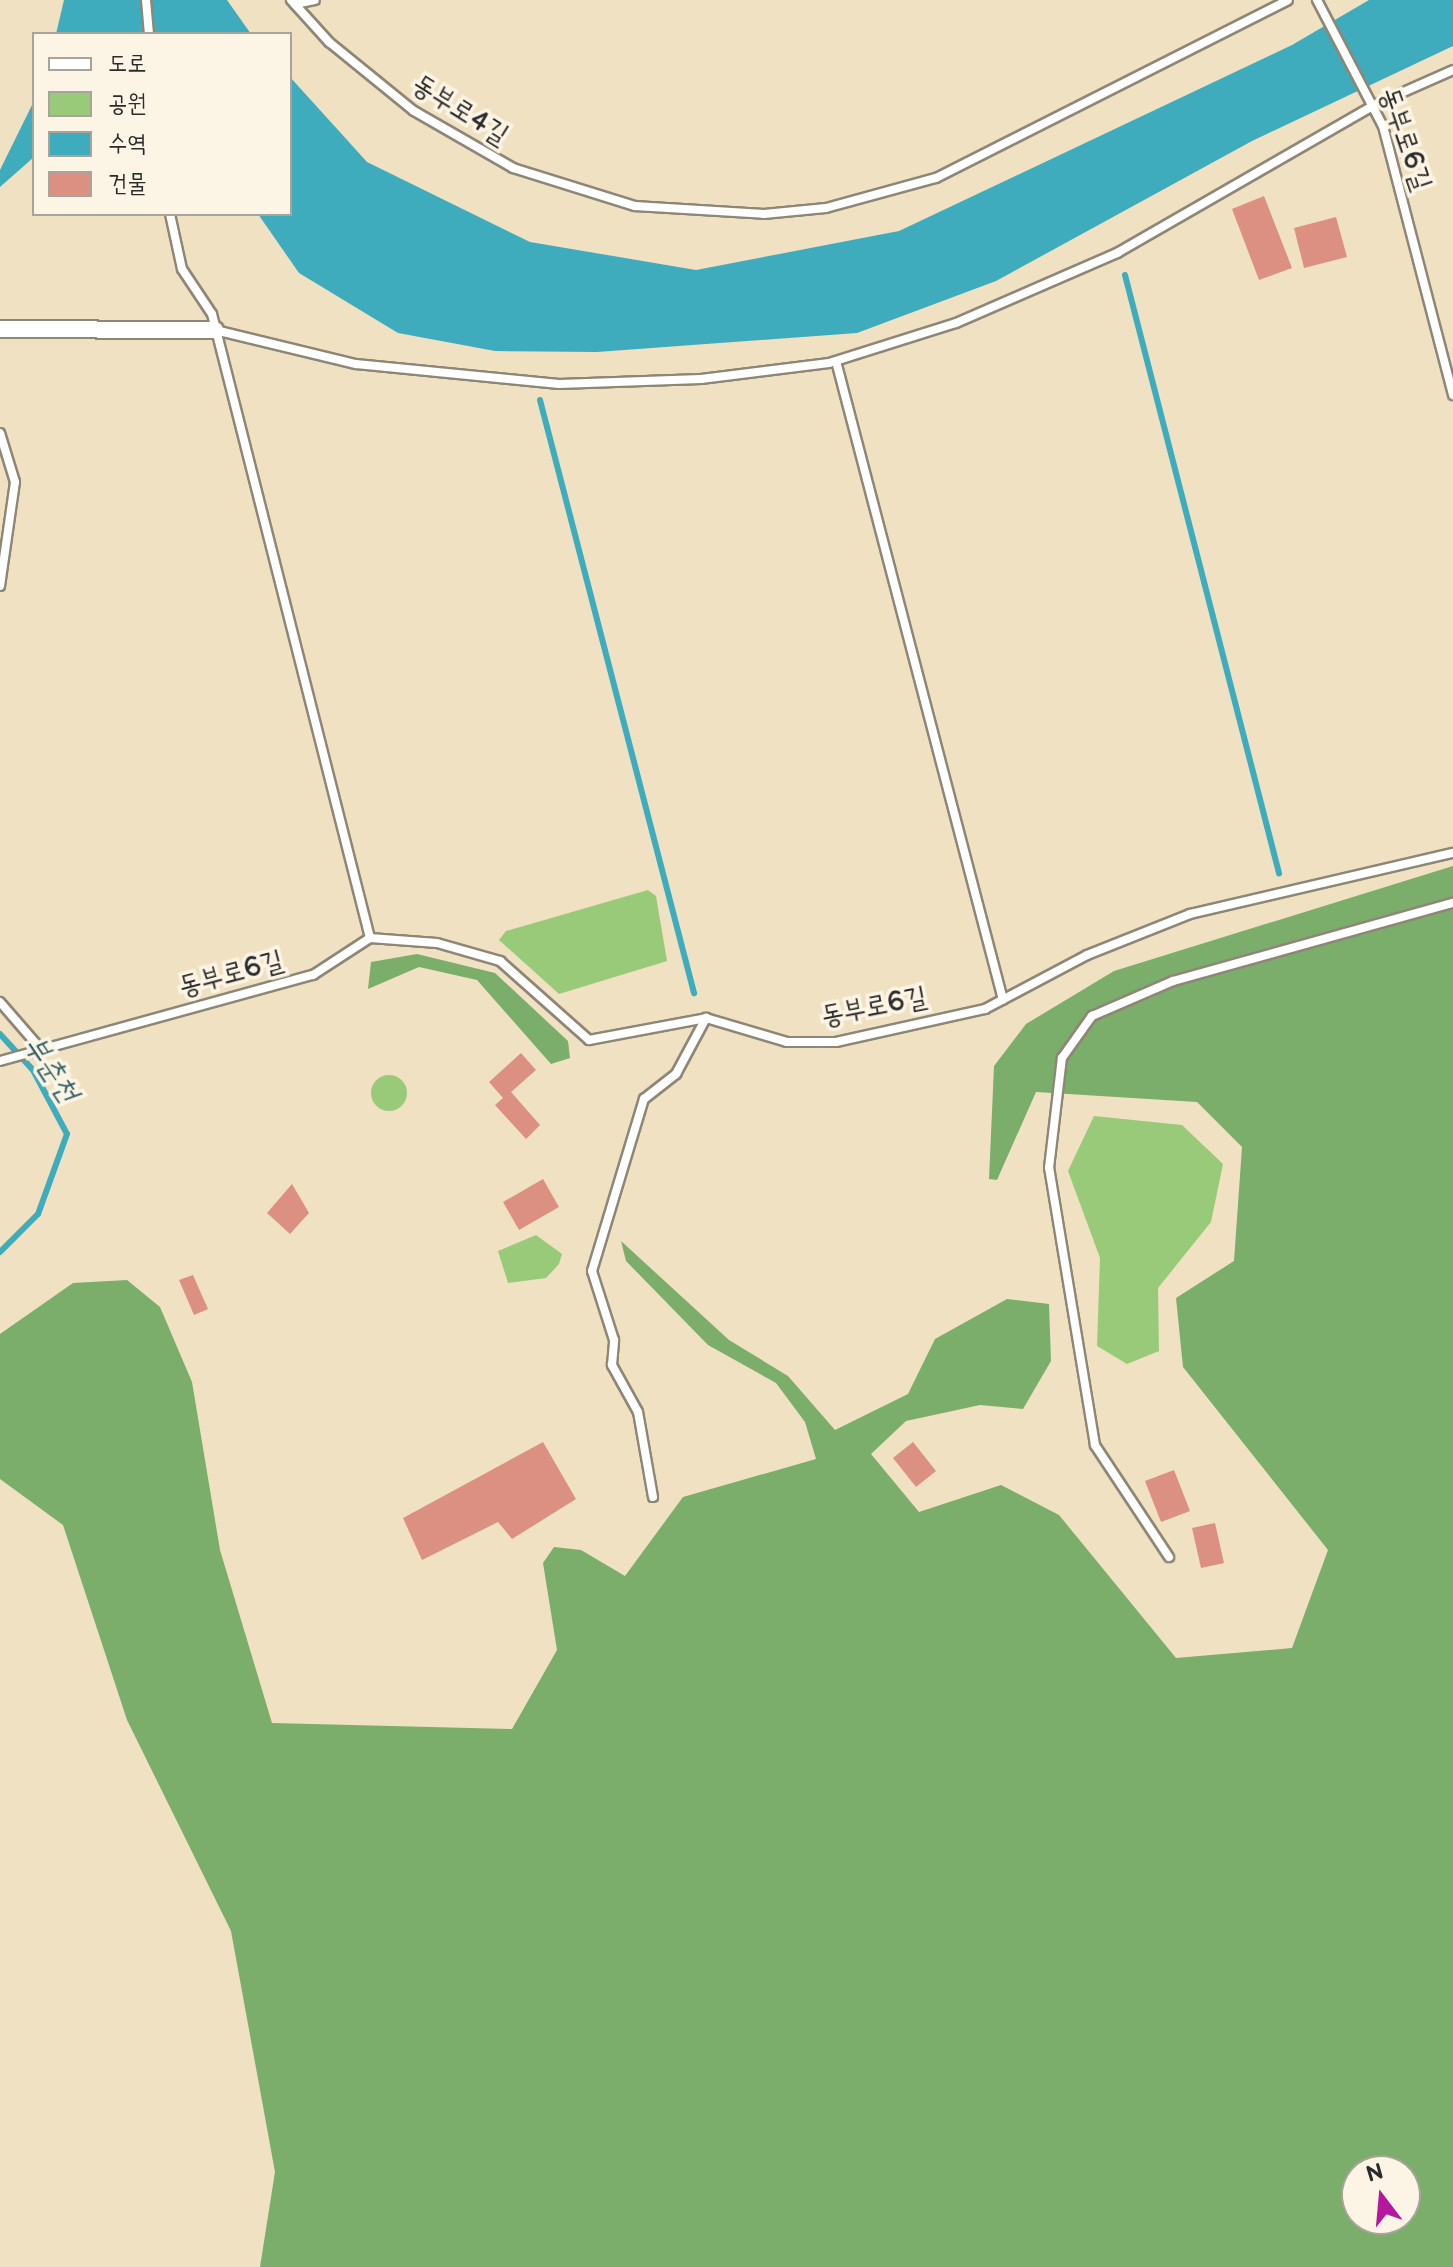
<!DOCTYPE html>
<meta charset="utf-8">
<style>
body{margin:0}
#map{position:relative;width:1453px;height:2267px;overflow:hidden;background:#f0e1c2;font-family:"Balsamiq Sans","Poor Story",sans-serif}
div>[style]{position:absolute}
.green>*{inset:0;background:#99ca7a}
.round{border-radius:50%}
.forest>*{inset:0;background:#7aae6a}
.water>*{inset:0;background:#3eacbd}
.stream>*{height:6px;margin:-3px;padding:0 3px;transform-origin:3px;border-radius:3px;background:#3eacbd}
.building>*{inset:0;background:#dc9082}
.roads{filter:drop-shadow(2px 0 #8e8676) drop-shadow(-2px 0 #8e8676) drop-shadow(0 2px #8e8676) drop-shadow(0 -2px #8e8676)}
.service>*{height:8px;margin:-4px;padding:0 4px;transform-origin:4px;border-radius:4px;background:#fff}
.minor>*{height:16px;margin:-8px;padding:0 8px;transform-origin:8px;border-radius:8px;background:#fff}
span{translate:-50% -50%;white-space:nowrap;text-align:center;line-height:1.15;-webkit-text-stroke:7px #fcf5e5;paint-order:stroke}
.street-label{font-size:28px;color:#2b2b2b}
.water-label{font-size:30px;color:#335f65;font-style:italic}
.legend{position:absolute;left:32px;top:32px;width:260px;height:184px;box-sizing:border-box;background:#fcf5e5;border:2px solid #a8a49b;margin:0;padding:10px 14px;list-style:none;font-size:24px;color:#2b2b2b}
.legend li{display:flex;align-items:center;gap:16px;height:40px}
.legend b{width:40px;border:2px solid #a8a49b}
.north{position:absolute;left:1341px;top:2155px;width:80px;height:80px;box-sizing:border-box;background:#fcf5e5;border:2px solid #a8a49b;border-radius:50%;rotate:344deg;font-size:22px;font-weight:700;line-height:32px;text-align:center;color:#2b2b2b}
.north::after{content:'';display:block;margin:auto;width:28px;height:36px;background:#b5179e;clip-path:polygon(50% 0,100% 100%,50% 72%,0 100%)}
</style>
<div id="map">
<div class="green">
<div style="clip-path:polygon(648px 890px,656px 896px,667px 961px,559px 994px,499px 940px,506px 931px)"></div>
<div class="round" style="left:371px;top:1075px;width:36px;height:36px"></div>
<div style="clip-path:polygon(1094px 1116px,1182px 1125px,1223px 1164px,1211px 1222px,1158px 1288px,1159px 1351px,1127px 1364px,1097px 1346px,1100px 1258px,1068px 1171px)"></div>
<div style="clip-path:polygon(536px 1235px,562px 1254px,559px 1264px,546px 1278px,508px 1283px,498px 1251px)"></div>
</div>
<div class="forest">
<div style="clip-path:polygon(evenodd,1453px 866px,1453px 2267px,260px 2267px,275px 2172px,231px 1931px,127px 1720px,63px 1525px,0 1479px,0 1334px,73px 1283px,127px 1280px,160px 1307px,192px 1382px,220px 1550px,272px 1723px,512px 1729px,557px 1650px,543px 1563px,554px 1547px,581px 1550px,625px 1576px,683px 1497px,816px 1459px,805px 1422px,776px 1383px,708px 1345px,626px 1261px,621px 1241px,729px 1340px,788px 1376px,835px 1430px,908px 1394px,935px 1339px,1007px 1299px,1049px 1304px,1051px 1361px,1023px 1409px,980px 1405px,906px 1421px,871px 1454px,919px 1512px,1001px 1485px,1059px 1515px,1176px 1658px,1292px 1648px,1328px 1550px,1183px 1367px,1176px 1298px,1234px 1261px,1242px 1147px,1197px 1102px,1036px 1092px,997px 1180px,989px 1179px,994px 1066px,1026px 1024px,1114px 971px,1453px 866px,1357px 2171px,1405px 2171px,1405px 2219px,1357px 2219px,1357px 2171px)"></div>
<div style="clip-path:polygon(417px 954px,495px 973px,568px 1041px,570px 1058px,551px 1064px,477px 980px,419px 967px,368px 989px,371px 962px)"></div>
</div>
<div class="water">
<div style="clip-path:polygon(64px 0,227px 0,251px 34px,56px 34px)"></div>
<div style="clip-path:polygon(1369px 0,1453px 0,1453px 46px,1252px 141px,996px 281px,857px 333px,597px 352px,495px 351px,398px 333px,299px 273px,258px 214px,290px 214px,290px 77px,367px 162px,530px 242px,696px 270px,899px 231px,1292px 45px)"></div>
<div style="clip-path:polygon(34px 101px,34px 157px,0 187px,0 170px)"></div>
</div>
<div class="stream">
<div style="left:1125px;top:275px;width:618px;rotate:75.56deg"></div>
<div style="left:540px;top:400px;width:613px;rotate:75.44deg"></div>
<div style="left:0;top:1034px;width:49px;rotate:47.5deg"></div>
<div style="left:33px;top:1070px;width:72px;rotate:62deg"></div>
<div style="left:67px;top:1134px;width:85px;rotate:109.9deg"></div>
<div style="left:38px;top:1214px;width:54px;rotate:135deg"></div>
</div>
<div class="building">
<div style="clip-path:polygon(1264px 196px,1292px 268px,1259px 280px,1232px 209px)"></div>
<div style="clip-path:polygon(1336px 217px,1347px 257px,1304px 268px,1294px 228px)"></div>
<div style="clip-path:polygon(521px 1053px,536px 1070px,511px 1092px,540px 1125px,526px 1139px,495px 1105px,503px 1098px,489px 1082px)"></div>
<div style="clip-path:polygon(543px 1179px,559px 1207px,519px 1230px,503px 1202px)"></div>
<div style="clip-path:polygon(292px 1184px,309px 1213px,290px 1234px,267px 1213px)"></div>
<div style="clip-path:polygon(193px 1275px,208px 1309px,194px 1315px,179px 1280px)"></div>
<div style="clip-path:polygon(543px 1442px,576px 1499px,512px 1539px,498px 1522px,422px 1560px,403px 1518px)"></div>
<div style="clip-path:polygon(913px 1442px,936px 1471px,916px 1487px,893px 1458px)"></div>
<div style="clip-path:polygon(1174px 1470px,1190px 1511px,1161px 1522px,1145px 1481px)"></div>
<div style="clip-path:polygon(1215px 1523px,1224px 1563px,1201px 1568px,1192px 1528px)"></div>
</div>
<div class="roads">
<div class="service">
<div style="left:146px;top:0;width:34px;rotate:85deg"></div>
<div style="left:291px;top:0;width:57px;rotate:47.9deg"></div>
<div style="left:329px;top:42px;width:109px;rotate:39.1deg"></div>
<div style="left:414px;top:111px;width:114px;rotate:29.9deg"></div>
<div style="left:513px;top:168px;width:128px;rotate:17.3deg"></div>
<div style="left:635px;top:206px;width:129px;rotate:3.5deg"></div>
<div style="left:764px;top:214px;width:62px;rotate:-5.5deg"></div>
<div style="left:826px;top:208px;width:114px;rotate:-15.3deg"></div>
<div style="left:936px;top:178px;width:394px;rotate:-26.8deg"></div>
<div style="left:1317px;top:0;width:142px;rotate:62.4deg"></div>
<div style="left:1383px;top:126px;width:278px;rotate:75.4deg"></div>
<div style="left:295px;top:4px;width:20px;rotate:-11deg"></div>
<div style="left:170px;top:214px;width:56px;rotate:77.7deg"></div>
<div style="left:182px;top:269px;width:54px;rotate:56.3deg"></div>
<div style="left:212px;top:314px;width:644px;rotate:75.79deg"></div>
<div style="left:215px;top:330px;width:145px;rotate:13.6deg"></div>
<div style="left:356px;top:364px;width:204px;rotate:5.6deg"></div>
<div style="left:559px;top:384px;width:142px;rotate:-2deg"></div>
<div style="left:701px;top:379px;width:129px;rotate:-7.1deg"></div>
<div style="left:829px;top:363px;width:133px;rotate:-17.5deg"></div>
<div style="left:956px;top:323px;width:176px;rotate:-23.5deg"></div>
<div style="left:1117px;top:253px;width:297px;rotate:-29.9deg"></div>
<div style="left:1374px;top:105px;width:86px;rotate:-23.9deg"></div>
<div style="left:836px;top:361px;width:660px;rotate:75.35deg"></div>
<div style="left:0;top:433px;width:51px;rotate:73deg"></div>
<div style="left:15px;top:482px;width:105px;rotate:98.2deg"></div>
<div style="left:0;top:1002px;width:60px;rotate:49.1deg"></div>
<div style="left:0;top:1061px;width:325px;rotate:-15.4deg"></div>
<div style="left:313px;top:975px;width:68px;rotate:-33deg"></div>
<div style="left:370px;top:938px;width:67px;rotate:4.3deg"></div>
<div style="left:437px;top:943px;width:66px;rotate:15.9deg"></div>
<div style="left:500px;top:961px;width:119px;rotate:41.6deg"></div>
<div style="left:589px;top:1040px;width:119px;rotate:-10.6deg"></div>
<div style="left:706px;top:1018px;width:84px;rotate:16.5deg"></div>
<div style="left:787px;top:1042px;width:49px"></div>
<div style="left:836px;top:1042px;width:153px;rotate:-12.5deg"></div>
<div style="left:985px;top:1009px;width:115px;rotate:-27.9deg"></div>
<div style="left:1087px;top:955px;width:111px;rotate:-21.7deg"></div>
<div style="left:1190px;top:914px;width:270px;rotate:-13.1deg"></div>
<div style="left:653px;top:1497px;width:86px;rotate:-100deg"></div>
<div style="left:638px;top:1412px;width:54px;rotate:-119deg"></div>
<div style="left:612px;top:1365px;width:25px;rotate:-85deg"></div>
<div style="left:614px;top:1340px;width:72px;rotate:-107.7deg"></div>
<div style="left:592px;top:1271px;width:180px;rotate:-73.2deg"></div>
<div style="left:644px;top:1099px;width:41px;rotate:-38deg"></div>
<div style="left:676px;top:1074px;width:64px;rotate:-61.8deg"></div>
<div style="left:1169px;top:1557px;width:134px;rotate:-123.5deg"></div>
<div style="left:1095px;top:1445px;width:281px;rotate:-99.4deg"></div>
<div style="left:1049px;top:1168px;width:111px;rotate:-83.3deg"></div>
<div style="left:1062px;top:1058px;width:52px;rotate:-54.5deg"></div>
<div style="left:1092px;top:1016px;width:88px;rotate:-23.4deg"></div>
<div style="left:1173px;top:981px;width:291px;rotate:-15.6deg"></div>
</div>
<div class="minor">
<div style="left:0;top:329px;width:215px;rotate:0.3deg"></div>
</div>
</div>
<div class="street-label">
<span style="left:460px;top:110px;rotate:32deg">동부로4길</span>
<span style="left:1405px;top:139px;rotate:71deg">동부로6길</span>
<span style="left:231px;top:974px;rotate:-15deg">동부로6길</span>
<span style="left:874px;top:1007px;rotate:-11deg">동부로6길</span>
</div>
<div class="water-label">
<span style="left:51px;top:1069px;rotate:56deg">부춘천</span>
</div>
<ul class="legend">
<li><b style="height:10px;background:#fff"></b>도로</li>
<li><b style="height:22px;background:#99ca7a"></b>공원</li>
<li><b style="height:22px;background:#3eacbd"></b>수역</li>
<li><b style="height:22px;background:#dc9082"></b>건물</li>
</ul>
<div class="north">N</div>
</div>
